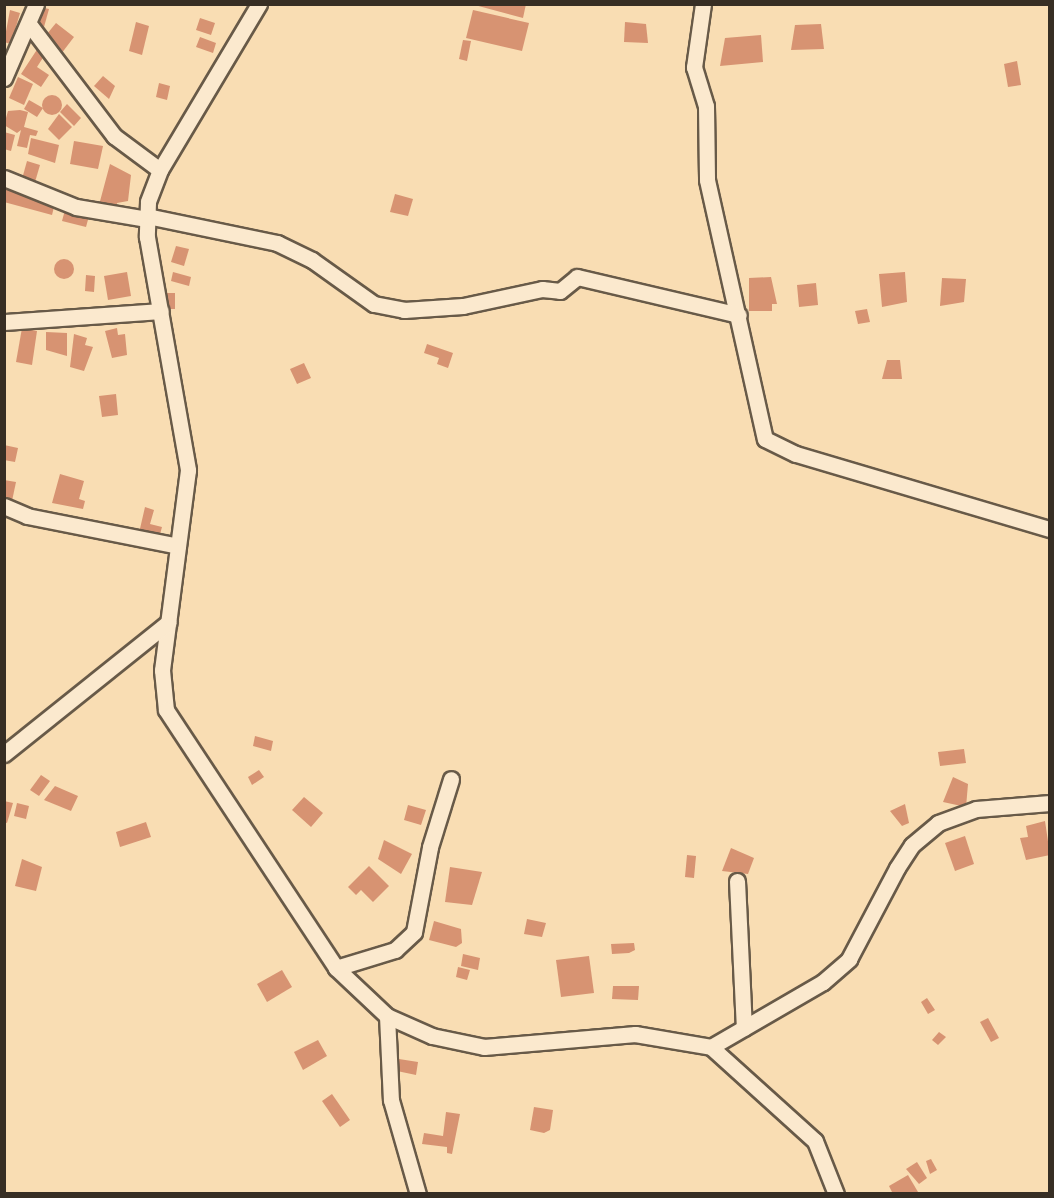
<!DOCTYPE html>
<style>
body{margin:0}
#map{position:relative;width:1054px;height:1198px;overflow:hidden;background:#f9ddb3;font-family:"Libre Caslon Text",serif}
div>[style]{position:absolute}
.building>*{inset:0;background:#d79372}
.round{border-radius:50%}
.roads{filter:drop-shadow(2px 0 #685a48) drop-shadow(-2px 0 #685a48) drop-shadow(0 2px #685a48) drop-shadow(0 -2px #685a48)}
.minor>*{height:15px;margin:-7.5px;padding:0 7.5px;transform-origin:7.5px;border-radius:7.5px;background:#fbe9ce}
span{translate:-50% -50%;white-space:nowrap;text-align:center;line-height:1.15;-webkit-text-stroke:6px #fbe9ce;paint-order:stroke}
.frame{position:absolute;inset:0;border:6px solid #372e24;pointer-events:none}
</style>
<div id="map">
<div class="building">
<div style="clip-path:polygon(471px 4px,526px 4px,523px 18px)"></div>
<div style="clip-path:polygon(40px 7px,49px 9px,44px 27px,36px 24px)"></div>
<div style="clip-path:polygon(10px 10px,20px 13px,11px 44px,4px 42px)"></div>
<div style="clip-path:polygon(473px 10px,529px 23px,522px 51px,466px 38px)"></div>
<div style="clip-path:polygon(200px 18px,215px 23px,211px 35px,196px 30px)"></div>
<div style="clip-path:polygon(136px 22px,149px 26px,142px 55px,129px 51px)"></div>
<div style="clip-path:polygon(625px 22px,646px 24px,648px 43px,624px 42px)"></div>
<div style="clip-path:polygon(56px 23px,74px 37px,61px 54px,42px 40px)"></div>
<div style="clip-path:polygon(821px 24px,824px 49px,791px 50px,795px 25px)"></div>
<div style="clip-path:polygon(761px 35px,763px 62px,720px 66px,725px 38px)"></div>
<div style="clip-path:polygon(200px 37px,216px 43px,213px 53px,196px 47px)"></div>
<div style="clip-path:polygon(463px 40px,471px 41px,467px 61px,459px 59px)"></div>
<div style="clip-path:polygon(38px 48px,46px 53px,37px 67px,49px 75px,41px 87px,21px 74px)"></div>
<div style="clip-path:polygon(1017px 61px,1021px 85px,1008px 87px,1004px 64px)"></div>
<div style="clip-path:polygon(103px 76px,115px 86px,109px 99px,94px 86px)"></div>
<div style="clip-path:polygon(18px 77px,33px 84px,24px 105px,9px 98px)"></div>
<div style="clip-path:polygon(159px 83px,170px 86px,167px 100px,156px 97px)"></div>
<div class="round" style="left:42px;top:95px;width:20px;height:20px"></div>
<div style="clip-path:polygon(29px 100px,43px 108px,37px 117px,24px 109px)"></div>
<div style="clip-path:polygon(67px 104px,81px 118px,74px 126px,60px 112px)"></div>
<div style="clip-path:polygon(20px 110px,28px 112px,24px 127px,38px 131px,36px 136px,30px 135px,27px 148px,17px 146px,21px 130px,17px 133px,4px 125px,8px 111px)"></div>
<div style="clip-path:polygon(59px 114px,72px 127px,59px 140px,48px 129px)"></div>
<div style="clip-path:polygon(4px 132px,15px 135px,11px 151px,4px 149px)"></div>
<div style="clip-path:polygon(31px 138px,59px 145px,55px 163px,28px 154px)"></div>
<div style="clip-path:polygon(74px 141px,103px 146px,98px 169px,70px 164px)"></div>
<div style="clip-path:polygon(27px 161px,40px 165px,35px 182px,22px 179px)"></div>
<div style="clip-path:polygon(110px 164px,131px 175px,128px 201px,117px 203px,116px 209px,99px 205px)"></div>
<div style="clip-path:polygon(4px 189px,55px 203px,52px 215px,4px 202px)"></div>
<div style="clip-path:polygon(395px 194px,413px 199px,408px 216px,390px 212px)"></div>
<div style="clip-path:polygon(65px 210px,89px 216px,86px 227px,62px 221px)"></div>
<div style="clip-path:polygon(176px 246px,189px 249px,184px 266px,171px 262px)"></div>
<div class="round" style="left:54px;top:259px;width:20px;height:20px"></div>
<div style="clip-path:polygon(127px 272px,131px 296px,108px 300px,104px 276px)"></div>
<div style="clip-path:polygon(173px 272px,191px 277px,189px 286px,171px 281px)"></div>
<div style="clip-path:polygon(905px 272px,907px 302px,882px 307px,879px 274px)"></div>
<div style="clip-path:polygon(86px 275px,95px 276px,94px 292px,85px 291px)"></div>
<div style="clip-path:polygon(771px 277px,777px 304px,772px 304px,772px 311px,749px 311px,749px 278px)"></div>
<div style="clip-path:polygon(942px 278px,966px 279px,964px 302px,940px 306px)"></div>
<div style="clip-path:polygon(816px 283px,818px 305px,799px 307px,797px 285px)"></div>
<div style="clip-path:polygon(167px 293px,175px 293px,175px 309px,167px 309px)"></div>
<div style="clip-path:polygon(867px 309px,870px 322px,858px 324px,855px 311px)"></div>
<div style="clip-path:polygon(22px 328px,37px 331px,32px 365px,16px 362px)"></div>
<div style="clip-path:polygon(117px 328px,118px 335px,125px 334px,127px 355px,112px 358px,105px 331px)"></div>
<div style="clip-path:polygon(46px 332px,67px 333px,67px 356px,46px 350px)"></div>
<div style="clip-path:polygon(74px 334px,87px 338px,85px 345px,93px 347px,84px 371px,70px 367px)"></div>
<div style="clip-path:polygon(427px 344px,453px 353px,448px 368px,437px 364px,439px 358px,424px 353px)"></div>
<div style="clip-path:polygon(887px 360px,900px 360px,902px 379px,882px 379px)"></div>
<div style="clip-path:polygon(304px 363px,311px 378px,297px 384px,290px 369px)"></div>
<div style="clip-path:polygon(116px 394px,118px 415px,102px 417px,99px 396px)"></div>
<div style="clip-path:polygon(4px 445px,18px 448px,15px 462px,4px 460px)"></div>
<div style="clip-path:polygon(60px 474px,84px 481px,79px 499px,85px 501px,83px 509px,52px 503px)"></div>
<div style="clip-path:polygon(4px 480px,16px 482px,12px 501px,4px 500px)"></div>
<div style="clip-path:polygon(145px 507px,154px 510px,150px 524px,162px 527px,159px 538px,139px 533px)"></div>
<div style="clip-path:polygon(255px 736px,273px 741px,271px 751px,253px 746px)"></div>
<div style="clip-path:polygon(964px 749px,966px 763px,940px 766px,938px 752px)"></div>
<div style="clip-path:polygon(259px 770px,264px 777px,252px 785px,248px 777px)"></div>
<div style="clip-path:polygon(41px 775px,50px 781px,39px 796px,30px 790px)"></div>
<div style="clip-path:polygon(953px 777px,968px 784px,966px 807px,943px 802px)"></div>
<div style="clip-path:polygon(55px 786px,78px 796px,71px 811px,44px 800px)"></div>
<div style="clip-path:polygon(304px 797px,323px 813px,311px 827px,292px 810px)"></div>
<div style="clip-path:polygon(4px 801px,13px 803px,7px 823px,4px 822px)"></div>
<div style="clip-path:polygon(17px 803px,29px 806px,26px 819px,14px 816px)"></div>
<div style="clip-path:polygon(905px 804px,909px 823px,902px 826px,890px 811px)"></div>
<div style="clip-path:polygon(408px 805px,426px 810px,421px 825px,404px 820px)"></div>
<div style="clip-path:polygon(1045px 821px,1050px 855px,1026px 860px,1020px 838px,1028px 837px,1026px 826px)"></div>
<div style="clip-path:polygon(146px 822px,151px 837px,120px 847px,116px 832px)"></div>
<div style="clip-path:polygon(965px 836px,974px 864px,955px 871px,945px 843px)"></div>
<div style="clip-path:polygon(384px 840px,412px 854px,401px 874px,378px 859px)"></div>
<div style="clip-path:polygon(731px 848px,754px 858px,748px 874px,722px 871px)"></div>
<div style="clip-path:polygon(687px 855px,696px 856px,694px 878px,685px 877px)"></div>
<div style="clip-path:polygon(22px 859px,42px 867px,36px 891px,15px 886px)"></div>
<div style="clip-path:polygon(369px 866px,389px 886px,373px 902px,361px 890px,356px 895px,348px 887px)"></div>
<div style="clip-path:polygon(450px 867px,482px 872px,472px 905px,445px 902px)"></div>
<div style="clip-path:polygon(527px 919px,546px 923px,542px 937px,524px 934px)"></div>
<div style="clip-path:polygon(434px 921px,461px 929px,462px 943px,456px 947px,429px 940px)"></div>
<div style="clip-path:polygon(634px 943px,635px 950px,629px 953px,612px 954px,611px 944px)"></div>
<div style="clip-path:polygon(463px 954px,480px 958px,478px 970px,461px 966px)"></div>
<div style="clip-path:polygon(589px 956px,594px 993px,561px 997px,556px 960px)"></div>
<div style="clip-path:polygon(458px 967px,470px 970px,467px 980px,456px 977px)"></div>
<div style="clip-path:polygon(282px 970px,292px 987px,267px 1002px,257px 984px)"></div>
<div style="clip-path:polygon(613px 986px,639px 986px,638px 1000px,612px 999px)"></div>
<div style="clip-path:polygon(927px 998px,935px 1010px,928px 1014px,921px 1002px)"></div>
<div style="clip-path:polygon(988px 1018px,999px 1038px,991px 1042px,980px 1022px)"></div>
<div style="clip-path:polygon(939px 1032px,946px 1037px,938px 1045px,932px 1040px)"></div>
<div style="clip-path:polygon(318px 1040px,327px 1056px,303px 1070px,294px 1052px)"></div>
<div style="clip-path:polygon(399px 1059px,418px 1062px,416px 1075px,397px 1071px)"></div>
<div style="clip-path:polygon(332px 1094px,350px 1120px,340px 1127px,322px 1101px)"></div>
<div style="clip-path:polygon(534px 1107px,553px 1110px,550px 1130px,544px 1133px,530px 1130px)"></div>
<div style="clip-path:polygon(446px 1112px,460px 1114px,452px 1154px,447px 1153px,447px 1147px,422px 1144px,424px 1133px,443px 1136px)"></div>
<div style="clip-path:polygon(931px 1159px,937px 1170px,930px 1174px,926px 1161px)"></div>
<div style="clip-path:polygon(917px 1162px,927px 1178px,919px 1184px,906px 1169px)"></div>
<div style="clip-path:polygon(908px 1175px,918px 1192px,893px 1194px,889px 1186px)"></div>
</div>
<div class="roads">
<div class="minor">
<div style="left:259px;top:4px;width:193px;rotate:120.8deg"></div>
<div style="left:160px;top:170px;width:34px;rotate:111deg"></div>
<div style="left:148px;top:202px;width:35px;rotate:92deg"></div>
<div style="left:147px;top:237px;width:237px;rotate:80deg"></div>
<div style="left:188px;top:470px;width:202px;rotate:97.4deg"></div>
<div style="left:162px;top:670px;width:40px;rotate:84.3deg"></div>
<div style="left:166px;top:710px;width:309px;rotate:56.6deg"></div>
<div style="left:336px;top:968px;width:70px;rotate:43.3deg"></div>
<div style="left:387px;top:1016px;width:49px;rotate:24deg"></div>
<div style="left:432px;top:1036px;width:53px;rotate:11.9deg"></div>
<div style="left:484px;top:1047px;width:152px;rotate:-4.9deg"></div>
<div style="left:635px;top:1034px;width:77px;rotate:9.7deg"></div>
<div style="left:711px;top:1047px;width:140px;rotate:42.1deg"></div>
<div style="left:815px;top:1141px;width:57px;rotate:68.4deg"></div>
<div style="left:703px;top:4px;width:64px;rotate:98.1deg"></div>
<div style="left:694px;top:67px;width:41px;rotate:72.9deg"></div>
<div style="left:706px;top:106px;width:74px;rotate:89.2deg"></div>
<div style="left:707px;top:180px;width:265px;rotate:77.4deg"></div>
<div style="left:765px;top:439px;width:34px;rotate:26deg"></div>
<div style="left:796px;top:454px;width:265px;rotate:16.5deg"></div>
<div style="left:29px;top:24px;width:141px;rotate:52.8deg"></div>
<div style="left:114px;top:136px;width:57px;rotate:36.5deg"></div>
<div style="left:4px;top:78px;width:81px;rotate:-66.6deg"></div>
<div style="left:4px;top:178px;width:78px;rotate:21.9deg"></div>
<div style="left:76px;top:207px;width:72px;rotate:9.6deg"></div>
<div style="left:147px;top:216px;width:133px;rotate:11.7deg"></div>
<div style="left:277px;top:243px;width:39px;rotate:26deg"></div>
<div style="left:312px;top:260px;width:76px;rotate:35.4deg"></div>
<div style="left:374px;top:304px;width:31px;rotate:11deg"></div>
<div style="left:404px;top:310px;width:59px;rotate:-3.9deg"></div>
<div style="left:463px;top:306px;width:81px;rotate:-12.1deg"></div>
<div style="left:542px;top:289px;width:18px;rotate:6deg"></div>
<div style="left:560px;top:291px;width:22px;rotate:-39deg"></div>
<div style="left:577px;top:277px;width:166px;rotate:13.2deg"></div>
<div style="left:4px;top:322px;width:157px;rotate:-4deg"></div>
<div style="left:4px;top:506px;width:25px;rotate:23deg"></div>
<div style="left:27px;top:516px;width:154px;rotate:11.2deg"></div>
<div style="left:4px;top:754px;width:211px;rotate:-38.7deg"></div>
<div style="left:737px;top:881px;width:147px;rotate:87.3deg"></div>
<div style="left:336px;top:968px;width:62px;rotate:-17deg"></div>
<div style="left:395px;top:950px;width:26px;rotate:-43deg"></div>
<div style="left:414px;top:932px;width:86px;rotate:-79.3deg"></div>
<div style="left:430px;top:847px;width:71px;rotate:-72.8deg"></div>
<div style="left:387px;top:1016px;width:84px;rotate:87.3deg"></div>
<div style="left:391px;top:1100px;width:98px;rotate:74deg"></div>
<div style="left:711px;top:1047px;width:129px;rotate:-30.1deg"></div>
<div style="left:823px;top:982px;width:35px;rotate:-41deg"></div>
<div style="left:849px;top:959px;width:103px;rotate:-62.2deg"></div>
<div style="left:897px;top:868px;width:27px;rotate:-57deg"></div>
<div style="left:912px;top:845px;width:34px;rotate:-40deg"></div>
<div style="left:938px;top:823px;width:40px;rotate:-20.2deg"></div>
<div style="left:976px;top:809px;width:74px;rotate:-4.6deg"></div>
</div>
</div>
<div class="frame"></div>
</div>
